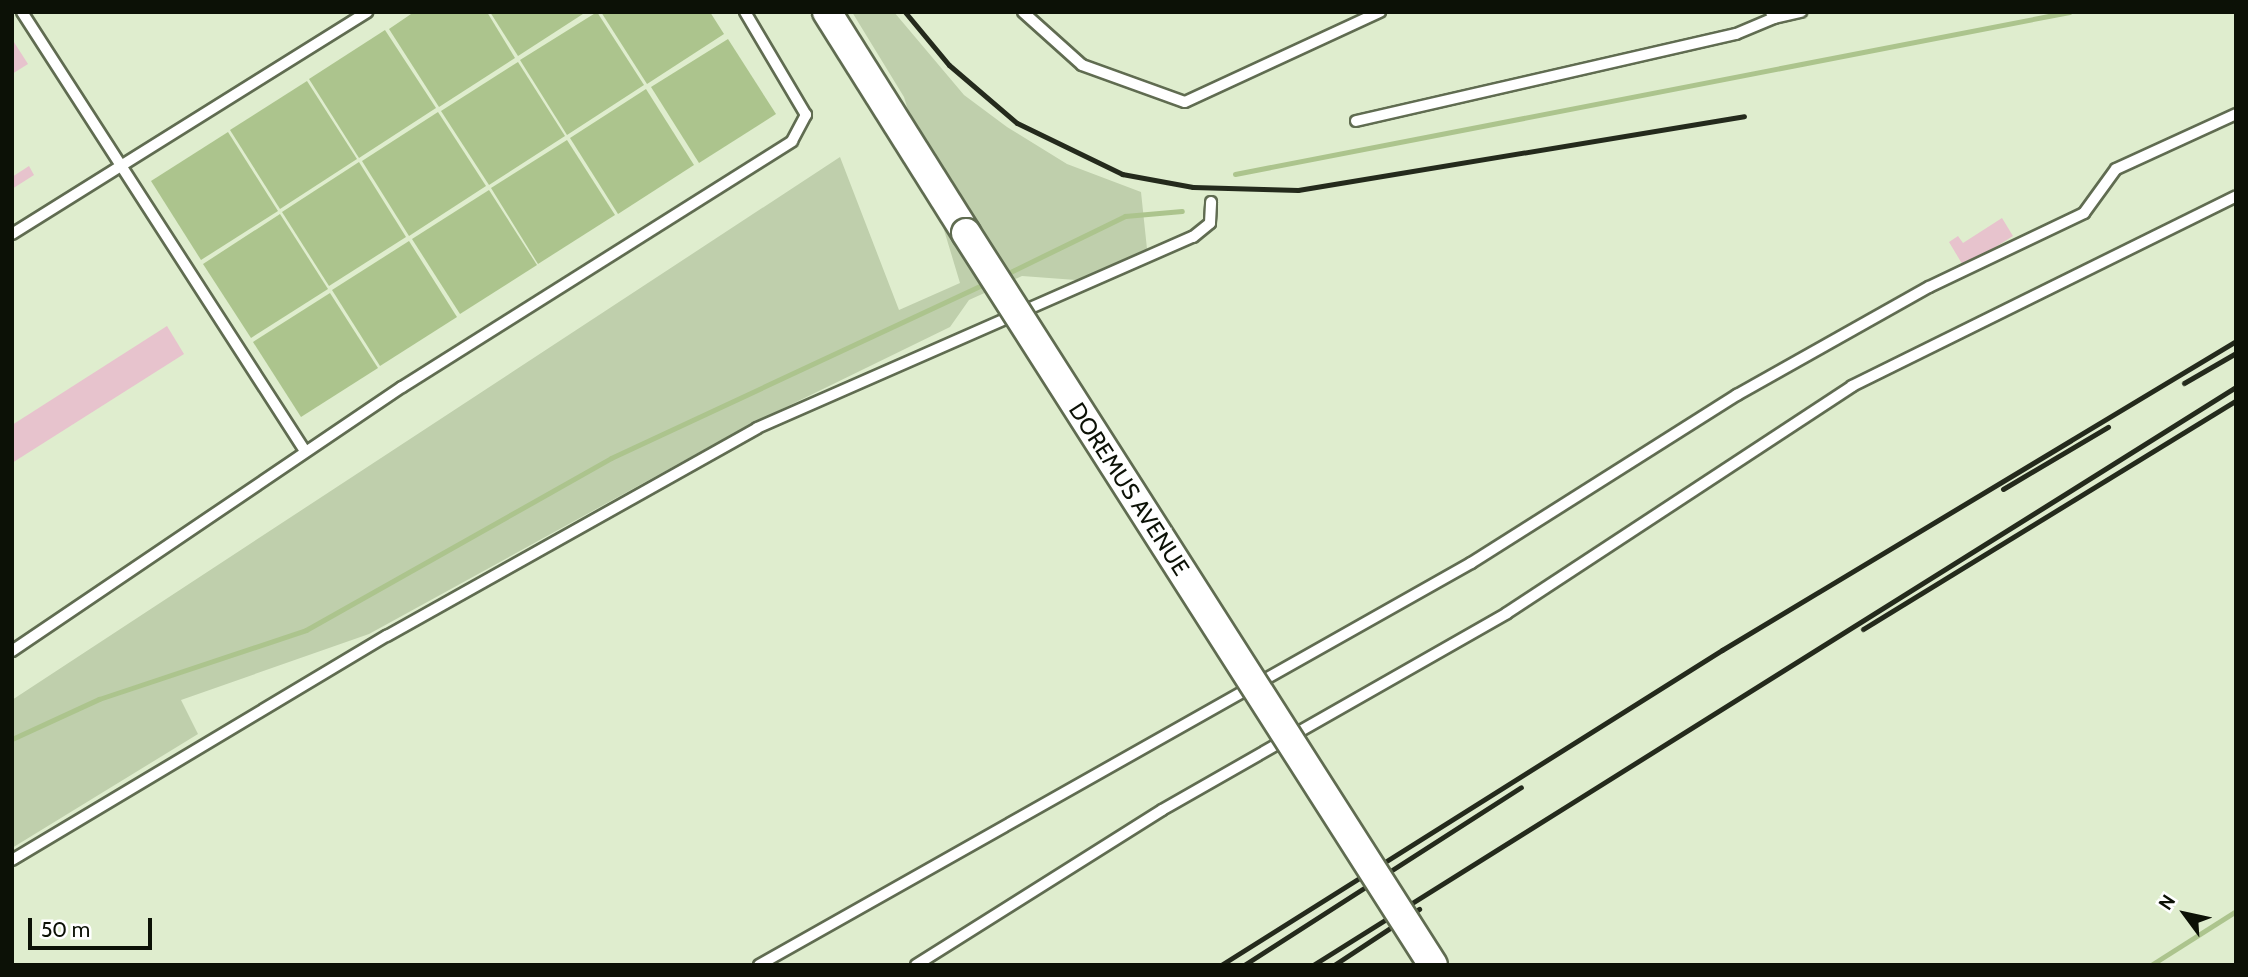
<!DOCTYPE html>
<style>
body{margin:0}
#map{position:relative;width:2248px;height:977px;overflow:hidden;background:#dfedce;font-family:Cabin,sans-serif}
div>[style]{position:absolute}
.green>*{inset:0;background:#bfcfac}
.water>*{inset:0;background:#acc48d}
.stream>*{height:5px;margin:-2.5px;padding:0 2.5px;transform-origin:2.5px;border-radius:2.5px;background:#acc48d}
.building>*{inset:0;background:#e7c3cd}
.roads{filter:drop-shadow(2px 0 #606c51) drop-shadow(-2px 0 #606c51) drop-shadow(0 2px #606c51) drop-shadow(0 -2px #606c51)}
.lane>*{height:10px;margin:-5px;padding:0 5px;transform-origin:5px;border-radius:5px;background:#fff}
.secondary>*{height:28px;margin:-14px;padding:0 14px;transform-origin:14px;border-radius:14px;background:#fff}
.rail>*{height:5px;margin:-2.5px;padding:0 2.5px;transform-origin:2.5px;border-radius:2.5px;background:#242a1c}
.bridges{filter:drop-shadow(2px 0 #606c51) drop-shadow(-2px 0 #606c51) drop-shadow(0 2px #606c51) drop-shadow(0 -2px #606c51)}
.secondary-bridge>*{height:28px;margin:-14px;padding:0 14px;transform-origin:14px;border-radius:14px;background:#fff}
span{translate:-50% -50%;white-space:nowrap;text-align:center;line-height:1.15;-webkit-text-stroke:6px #fff;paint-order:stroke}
.street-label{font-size:23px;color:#0c1106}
.frame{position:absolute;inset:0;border:14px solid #0c1106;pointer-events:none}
.north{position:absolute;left:2150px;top:879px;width:70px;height:70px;-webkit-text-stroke:5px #fff;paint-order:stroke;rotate:303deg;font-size:19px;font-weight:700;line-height:28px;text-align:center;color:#0c1106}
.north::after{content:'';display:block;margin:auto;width:24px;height:32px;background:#0c1106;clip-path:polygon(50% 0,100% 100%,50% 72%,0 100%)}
.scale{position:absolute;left:28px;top:918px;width:124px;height:32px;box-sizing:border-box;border:4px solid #0c1106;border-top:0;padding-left:9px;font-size:21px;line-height:24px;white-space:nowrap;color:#0c1106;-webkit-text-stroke:5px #fff;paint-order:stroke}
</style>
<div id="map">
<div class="green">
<div style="clip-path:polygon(852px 12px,894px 12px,964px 95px,1007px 127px,1067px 164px,1141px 192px,1147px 249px,1076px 280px,1022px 276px,969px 300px,950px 327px,747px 426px,369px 634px,181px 700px,198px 734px,12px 848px,12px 700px,840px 157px,899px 310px,960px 283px,904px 97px)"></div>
</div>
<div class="water">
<div style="clip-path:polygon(414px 12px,487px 12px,515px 58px,439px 107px,389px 29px)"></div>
<div style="clip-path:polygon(490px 12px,586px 12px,518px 56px)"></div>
<div style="clip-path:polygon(597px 12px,644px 85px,567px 135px,520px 60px)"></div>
<div style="clip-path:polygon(601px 12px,710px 12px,724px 34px,647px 84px)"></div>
<div style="clip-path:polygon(385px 30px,436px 108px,359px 158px,309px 79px)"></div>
<div style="clip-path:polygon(728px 39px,776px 114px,699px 163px,651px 87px)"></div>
<div style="clip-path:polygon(518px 62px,565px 136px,489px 185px,441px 111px)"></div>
<div style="clip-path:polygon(307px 81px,357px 159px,280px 209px,230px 130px)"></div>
<div style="clip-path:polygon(646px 89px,694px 165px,618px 214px,570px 138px)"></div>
<div style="clip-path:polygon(438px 112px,486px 186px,409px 236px,362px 161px)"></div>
<div style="clip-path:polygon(228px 132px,278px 211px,201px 260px,151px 181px)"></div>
<div style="clip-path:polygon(567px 140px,615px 215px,538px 264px,491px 188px)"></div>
<div style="clip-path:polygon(359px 162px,406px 237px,329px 286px,282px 212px)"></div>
<div style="clip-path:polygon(489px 190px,537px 265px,460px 314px,412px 239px)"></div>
<div style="clip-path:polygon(280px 214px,328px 289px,251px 338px,203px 264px)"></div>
<div style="clip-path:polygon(409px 241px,457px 317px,380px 366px,332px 290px)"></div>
<div style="clip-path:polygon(330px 293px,378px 368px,301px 417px,253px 342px)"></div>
</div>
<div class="stream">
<div style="left:1235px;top:174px;width:850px;rotate:-10.99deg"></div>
<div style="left:1002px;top:276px;width:137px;rotate:-26deg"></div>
<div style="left:1125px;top:216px;width:57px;rotate:-5deg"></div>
<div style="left:12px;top:739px;width:96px;rotate:-24.7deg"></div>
<div style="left:99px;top:699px;width:218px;rotate:-18.4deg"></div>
<div style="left:306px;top:630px;width:350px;rotate:-29.4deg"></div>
<div style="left:611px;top:458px;width:414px;rotate:-25deg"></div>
<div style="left:2151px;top:965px;width:101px;rotate:-32.4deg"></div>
</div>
<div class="building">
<div style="clip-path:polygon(12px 39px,28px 64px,12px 74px)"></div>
<div style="clip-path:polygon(29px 166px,34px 175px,12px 189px,12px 177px)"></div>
<div style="clip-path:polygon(2002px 218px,2013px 236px,1964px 267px,1949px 242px,1958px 236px,1963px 243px)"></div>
<div style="clip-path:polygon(167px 326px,184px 354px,12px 463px,12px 425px)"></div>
</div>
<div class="roads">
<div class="lane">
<div style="left:22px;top:12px;width:522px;rotate:57.19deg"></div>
<div style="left:1023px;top:12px;width:79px;rotate:41.9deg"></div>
<div style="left:1082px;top:65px;width:109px;rotate:19.8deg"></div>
<div style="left:1185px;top:102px;width:215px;rotate:-24.8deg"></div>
<div style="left:1774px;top:18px;width:28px;rotate:-13deg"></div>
<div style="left:1356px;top:121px;width:390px;rotate:-12.9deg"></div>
<div style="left:1736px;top:34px;width:41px;rotate:-22.8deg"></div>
<div style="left:1774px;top:18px;width:7px;rotate:-117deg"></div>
<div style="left:12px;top:234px;width:419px;rotate:-32deg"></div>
<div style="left:12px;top:651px;width:471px;rotate:-34.1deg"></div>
<div style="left:402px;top:387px;width:461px;rotate:-32.2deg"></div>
<div style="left:792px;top:141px;width:30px;rotate:-62deg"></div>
<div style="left:806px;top:115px;width:120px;rotate:-120.6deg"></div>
<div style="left:12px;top:860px;width:437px;rotate:-30.9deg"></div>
<div style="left:387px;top:636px;width:424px;rotate:-29.3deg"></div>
<div style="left:757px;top:428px;width:476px;rotate:-23.7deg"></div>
<div style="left:1193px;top:237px;width:22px;rotate:-39deg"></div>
<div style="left:1210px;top:223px;width:21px;rotate:-87deg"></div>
<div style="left:759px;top:965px;width:818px;rotate:-29.45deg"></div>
<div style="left:1471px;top:563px;width:315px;rotate:-32.3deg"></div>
<div style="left:1737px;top:395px;width:220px;rotate:-29.4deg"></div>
<div style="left:1929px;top:287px;width:172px;rotate:-25.5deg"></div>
<div style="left:2084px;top:213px;width:54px;rotate:-54deg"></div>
<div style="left:2116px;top:169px;width:132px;rotate:-24.6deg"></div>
<div style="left:916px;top:965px;width:291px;rotate:-32.2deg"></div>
<div style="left:1162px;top:810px;width:397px;rotate:-29.7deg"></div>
<div style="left:1507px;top:613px;width:413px;rotate:-33.3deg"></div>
<div style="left:1852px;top:386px;width:428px;rotate:-26.3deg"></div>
</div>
<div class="secondary">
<div style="left:827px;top:12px;width:261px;rotate:57.8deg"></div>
</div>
</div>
<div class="rail">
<div style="left:905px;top:12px;width:69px;rotate:50.3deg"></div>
<div style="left:949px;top:65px;width:89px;rotate:40.5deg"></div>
<div style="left:1017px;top:123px;width:117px;rotate:25.9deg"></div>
<div style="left:1122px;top:174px;width:72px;rotate:10.4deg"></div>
<div style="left:1193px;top:187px;width:105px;rotate:1.6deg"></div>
<div style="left:1298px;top:190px;width:452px;rotate:-9.4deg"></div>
<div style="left:2184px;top:383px;width:60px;rotate:-30deg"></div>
<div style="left:2003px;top:489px;width:122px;rotate:-30.6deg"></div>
<div style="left:1863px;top:629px;width:438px;rotate:-31.5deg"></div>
<div style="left:1221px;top:965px;width:592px;rotate:-32.16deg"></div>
<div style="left:1722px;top:650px;width:600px;rotate:-31.01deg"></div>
<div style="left:1244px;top:965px;width:329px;rotate:-32.7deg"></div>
<div style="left:1313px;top:965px;width:1089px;rotate:-32.06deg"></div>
<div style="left:1334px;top:965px;width:102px;rotate:-33.4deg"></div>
</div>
<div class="bridges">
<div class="secondary-bridge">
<div style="left:966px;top:233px;width:868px;rotate:57.46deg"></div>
</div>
</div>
<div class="street-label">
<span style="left:1129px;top:489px;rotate:57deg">DOREMUS AVENUE</span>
</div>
<div class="frame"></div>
<div class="north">N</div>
<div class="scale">50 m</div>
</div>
